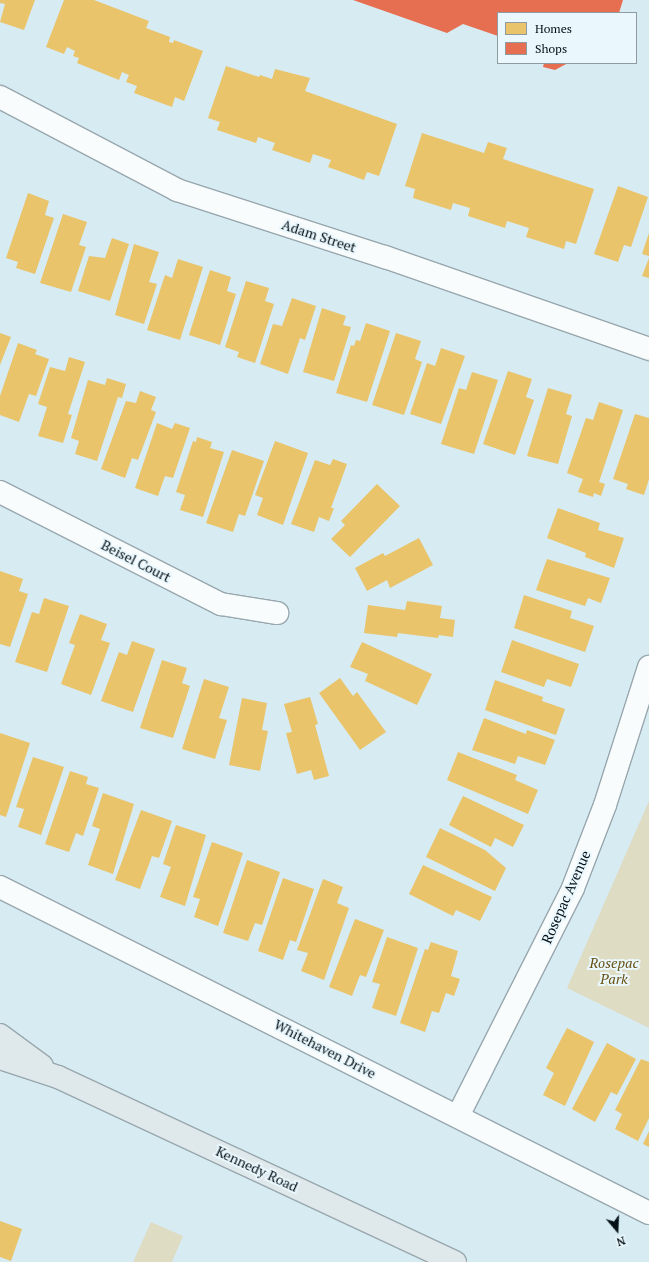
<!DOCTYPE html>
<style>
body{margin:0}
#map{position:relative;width:649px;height:1262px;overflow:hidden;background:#d7ebf3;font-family:"PT Serif",serif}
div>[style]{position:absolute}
.green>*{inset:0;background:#dfdcc4}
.homes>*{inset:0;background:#e9c46a}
.shops>*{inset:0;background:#e76f51}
.roads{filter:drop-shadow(1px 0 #98a7ad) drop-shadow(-1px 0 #98a7ad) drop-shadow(0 1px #98a7ad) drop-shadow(0 -1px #98a7ad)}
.minor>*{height:22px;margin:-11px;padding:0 11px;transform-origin:11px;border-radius:11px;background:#f9fcfd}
.major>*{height:22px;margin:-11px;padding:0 11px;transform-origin:11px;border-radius:11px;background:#dfe8eb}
span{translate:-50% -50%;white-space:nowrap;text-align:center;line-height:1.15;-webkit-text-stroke:4px #eaf8fe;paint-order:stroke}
.street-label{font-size:14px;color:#051116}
.park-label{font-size:14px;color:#675111;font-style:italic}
.legend{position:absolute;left:497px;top:12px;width:140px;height:52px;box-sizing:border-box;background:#eaf8fe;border:1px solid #8e9ca1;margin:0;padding:5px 7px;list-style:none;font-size:12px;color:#051116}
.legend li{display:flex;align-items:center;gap:8px;height:20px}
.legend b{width:20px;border:1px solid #8e9ca1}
.north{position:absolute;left:597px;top:1210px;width:40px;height:40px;-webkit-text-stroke:3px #eaf8fe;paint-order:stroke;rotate:161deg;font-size:11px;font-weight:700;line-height:16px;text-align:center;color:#051116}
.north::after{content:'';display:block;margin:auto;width:14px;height:18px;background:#051116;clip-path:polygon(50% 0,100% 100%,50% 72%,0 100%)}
</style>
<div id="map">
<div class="green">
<div style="clip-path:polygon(649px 801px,649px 1028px,567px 988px)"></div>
<div style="clip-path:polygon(151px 1222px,183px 1236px,172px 1262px,133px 1262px)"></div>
</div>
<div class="homes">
<div style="clip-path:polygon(0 0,35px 0,24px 30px,0 22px,5px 4px,0 3px)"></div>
<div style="clip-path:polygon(64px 0,94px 0,149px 21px,146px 28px,170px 37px,169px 42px,173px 43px,174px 40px,203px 51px,184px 101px,175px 97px,172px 107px,134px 93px,137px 86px,126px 82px,129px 75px,122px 72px,119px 80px,77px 63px,79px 58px,73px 56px,75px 51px,67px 47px,64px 54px,46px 47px)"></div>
<div style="clip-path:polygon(226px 66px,259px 77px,260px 75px,272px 79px,275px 69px,310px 78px,305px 91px,397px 124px,379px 176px,367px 172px,364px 180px,328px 167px,331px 160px,313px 154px,310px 163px,272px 150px,275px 143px,258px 137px,256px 143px,217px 130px,220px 122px,208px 118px)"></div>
<div style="clip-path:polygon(422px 133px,484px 153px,488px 142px,507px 148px,503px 159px,594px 189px,576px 244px,566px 241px,564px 249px,526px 237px,529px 228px,507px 221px,505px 228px,468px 216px,470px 208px,453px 203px,451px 210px,413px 198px,415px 189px,405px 186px)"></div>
<div style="clip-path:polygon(618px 186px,648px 197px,631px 247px,624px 245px,618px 262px,594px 254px)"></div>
<div style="clip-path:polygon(28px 193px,49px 201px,45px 215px,54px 218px,35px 274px,16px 268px,18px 262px,6px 258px)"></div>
<div style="clip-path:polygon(63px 214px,87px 222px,79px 245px,86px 247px,71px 292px,40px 283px)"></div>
<div style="clip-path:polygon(649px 233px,649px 256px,642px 254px)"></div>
<div style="clip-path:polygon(112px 238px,129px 244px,110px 301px,78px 291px,89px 256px,105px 258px)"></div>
<div style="clip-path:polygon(134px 244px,159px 252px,149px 282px,157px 284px,144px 324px,115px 315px)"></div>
<div style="clip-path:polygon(649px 258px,649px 278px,642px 276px)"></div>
<div style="clip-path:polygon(178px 259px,203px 267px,180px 340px,147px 330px,165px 275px,172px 278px)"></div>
<div style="clip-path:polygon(210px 270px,231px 277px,227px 291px,236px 294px,220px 345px,189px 335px)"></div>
<div style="clip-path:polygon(246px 281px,269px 288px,265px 301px,274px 304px,255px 363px,237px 357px,239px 352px,225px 347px)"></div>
<div style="clip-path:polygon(292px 298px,316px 306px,305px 340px,300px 338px,288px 374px,260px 364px,273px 324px,282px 326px)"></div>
<div style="clip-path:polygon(322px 308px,346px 316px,343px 325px,351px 327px,334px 381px,303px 372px)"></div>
<div style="clip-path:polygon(366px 323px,390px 331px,367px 402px,336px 393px,351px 345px,354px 346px,356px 340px,360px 341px)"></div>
<div style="clip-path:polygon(0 333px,11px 337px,0 365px)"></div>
<div style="clip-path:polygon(396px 333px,421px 341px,415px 359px,422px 362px,404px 415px,372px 405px)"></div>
<div style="clip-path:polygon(18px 343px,37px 350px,35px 354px,49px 359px,36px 396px,29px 394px,19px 422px,0 415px,0 396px)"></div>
<div style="clip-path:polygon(441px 348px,465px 356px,441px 424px,410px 414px,427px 363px,435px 366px)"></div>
<div style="clip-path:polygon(69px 357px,85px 362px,68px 414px,72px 415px,63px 443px,38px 436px,47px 407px,38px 404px,50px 367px,65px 371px)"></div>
<div style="clip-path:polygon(508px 371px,532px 379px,526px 397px,534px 400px,515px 455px,483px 444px)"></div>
<div style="clip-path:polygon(472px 372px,498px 380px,474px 454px,441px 444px,459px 388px,466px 390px)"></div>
<div style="clip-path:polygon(107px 378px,126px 384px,122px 398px,118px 397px,97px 461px,75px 454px,79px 441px,71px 438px,88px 380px,105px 385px)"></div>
<div style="clip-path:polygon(548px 388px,572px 395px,566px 414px,572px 416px,558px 464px,527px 456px)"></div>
<div style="clip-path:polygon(140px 391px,156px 397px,151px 410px,156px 412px,138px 460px,132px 458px,125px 478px,101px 469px,126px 401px,136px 403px)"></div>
<div style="clip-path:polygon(599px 402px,623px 410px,599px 482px,605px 484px,601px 496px,594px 493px,593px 497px,578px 492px,583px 479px,567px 473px,586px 418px,593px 420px)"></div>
<div style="clip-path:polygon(635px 414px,649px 418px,649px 479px,644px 495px,626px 489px,628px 484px,613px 479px)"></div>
<div style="clip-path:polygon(157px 423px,172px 429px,175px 423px,190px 428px,173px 478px,165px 476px,158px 496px,135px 488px)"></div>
<div style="clip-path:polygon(197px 437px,212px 442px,210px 448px,224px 452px,203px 517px,180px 510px,185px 495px,176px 492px,193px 441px,196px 442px)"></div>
<div style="clip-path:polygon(275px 441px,308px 453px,283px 525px,257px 515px,263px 498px,255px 495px)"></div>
<div style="clip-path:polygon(232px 450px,264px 461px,245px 516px,239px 514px,233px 532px,206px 523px)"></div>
<div style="clip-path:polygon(333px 459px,347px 464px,331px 508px,334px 508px,329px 521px,319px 517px,314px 532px,291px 524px,315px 460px,330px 465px)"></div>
<div style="clip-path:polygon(377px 484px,400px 506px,350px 557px,331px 539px,345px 525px,341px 521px)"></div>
<div style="clip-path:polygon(558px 508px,600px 523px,598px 530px,624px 538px,614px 568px,585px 557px,586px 553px,547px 538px)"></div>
<div style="clip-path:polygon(419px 538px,433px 565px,390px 588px,387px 580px,367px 591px,355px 568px,383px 553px,385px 556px)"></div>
<div style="clip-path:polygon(547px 559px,610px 578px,601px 603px,588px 598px,585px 606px,536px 590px)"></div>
<div style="clip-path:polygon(0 571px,23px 579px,19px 591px,28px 594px,10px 647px,0 644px)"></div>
<div style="clip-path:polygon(524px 595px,572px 611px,570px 618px,594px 626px,585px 652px,514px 628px)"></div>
<div style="clip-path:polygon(44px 598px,69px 606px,47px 672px,15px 662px,32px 612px,39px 614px)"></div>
<div style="clip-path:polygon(407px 601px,442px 606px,440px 618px,455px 620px,453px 637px,439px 635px,438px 638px,398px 633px,397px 637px,364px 633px,368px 605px,405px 610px)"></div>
<div style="clip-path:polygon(80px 614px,107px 624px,101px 640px,110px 643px,91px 695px,61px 684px,75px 645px,69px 643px)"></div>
<div style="clip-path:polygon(512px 640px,579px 664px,571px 687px,547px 679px,544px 687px,501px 672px)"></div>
<div style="clip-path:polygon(132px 641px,155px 649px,133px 712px,101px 701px,119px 652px,127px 655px)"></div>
<div style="clip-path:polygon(362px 642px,432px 674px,417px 705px,365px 681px,368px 674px,350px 667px)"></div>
<div style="clip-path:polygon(162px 660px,187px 668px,182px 683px,190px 686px,173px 738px,140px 728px)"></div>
<div style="clip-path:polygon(340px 678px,353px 696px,357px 692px,386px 732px,360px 750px,319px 693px)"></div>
<div style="clip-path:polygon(204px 679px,229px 687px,219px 718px,227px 720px,215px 759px,182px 749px)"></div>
<div style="clip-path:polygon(495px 680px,543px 697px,542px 701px,565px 709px,556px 735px,485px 710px)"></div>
<div style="clip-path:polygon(310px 697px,318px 724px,315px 725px,329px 776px,314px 780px,311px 770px,297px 774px,286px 733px,292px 732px,284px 704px)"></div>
<div style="clip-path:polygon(242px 698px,267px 703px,262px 730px,268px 731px,260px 771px,229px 765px)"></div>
<div style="clip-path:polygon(484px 718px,526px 734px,527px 730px,555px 740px,545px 765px,518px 756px,515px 764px,472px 750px)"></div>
<div style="clip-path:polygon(0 733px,30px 743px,6px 817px,0 815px)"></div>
<div style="clip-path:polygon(458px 752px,517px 775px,515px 780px,538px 790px,528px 814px,447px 780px)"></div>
<div style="clip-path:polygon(33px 757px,64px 767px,41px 835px,18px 827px,24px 809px,16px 807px)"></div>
<div style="clip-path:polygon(70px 771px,88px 777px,86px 784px,99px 788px,83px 836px,76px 833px,69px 852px,45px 844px)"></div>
<div style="clip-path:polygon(103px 793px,134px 804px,113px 874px,88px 865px,100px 829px,92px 826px)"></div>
<div style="clip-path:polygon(463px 796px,524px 825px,513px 847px,495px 838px,491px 847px,449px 825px)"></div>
<div style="clip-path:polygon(141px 810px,172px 821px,159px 858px,152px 856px,140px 889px,115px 880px)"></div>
<div style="clip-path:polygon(176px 825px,206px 835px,185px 906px,160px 897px,171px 867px,163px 864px)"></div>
<div style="clip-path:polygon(440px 828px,485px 850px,506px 868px,495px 891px,426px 857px)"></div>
<div style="clip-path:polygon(212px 842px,243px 853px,218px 926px,194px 917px,200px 899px,193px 897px)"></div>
<div style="clip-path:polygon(247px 860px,280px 872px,262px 925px,255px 923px,248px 941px,223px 933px)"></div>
<div style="clip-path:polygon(423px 865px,492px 897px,480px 921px,456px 910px,453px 916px,409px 894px)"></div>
<div style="clip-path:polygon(283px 878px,314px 889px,296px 942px,290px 940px,283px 960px,258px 951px)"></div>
<div style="clip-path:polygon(323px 879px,343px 887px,337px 903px,349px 908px,324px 980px,301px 971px,308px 953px,297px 950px)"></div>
<div style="clip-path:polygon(355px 919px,384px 930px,366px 977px,360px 975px,352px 996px,329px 987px)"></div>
<div style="clip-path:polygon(387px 937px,418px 948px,396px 1016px,372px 1008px,380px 984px,372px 982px)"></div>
<div style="clip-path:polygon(431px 942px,458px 951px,451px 976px,460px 979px,454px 996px,446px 993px,439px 1013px,432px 1011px,425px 1032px,400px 1023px,425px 949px,428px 950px)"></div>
<div style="clip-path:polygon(567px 1028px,594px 1042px,565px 1106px,543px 1095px,554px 1073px,546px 1068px)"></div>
<div style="clip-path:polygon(607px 1043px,636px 1059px,617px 1095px,611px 1092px,595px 1122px,572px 1109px)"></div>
<div style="clip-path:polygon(641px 1059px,649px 1062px,649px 1118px,638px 1141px,615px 1129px,622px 1114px,615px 1110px)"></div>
<div style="clip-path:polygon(649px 1131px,649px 1147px,643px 1144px)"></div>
<div style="clip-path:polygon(0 1221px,22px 1229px,11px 1261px,0 1257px)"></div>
</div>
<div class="shops">
<div style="clip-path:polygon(353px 0,623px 0,619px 13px,498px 13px,498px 36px,463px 24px,447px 33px)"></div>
<div style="clip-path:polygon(544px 63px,568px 63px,555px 70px,543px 67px)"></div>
</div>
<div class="roads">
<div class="minor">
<div style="left:0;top:97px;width:200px;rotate:27.7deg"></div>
<div style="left:177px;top:190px;width:219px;rotate:17.9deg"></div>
<div style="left:385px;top:257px;width:280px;rotate:19.2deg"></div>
<div style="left:0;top:492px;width:248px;rotate:26.9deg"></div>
<div style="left:221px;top:604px;width:57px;rotate:9.1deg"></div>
<div style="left:0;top:887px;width:726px;rotate:26.67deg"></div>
<div style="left:458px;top:1116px;width:255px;rotate:-63.2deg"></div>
<div style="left:573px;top:888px;width:89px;rotate:-68.9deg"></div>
<div style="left:605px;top:805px;width:145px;rotate:-72.3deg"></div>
</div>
<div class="major">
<div style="left:0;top:1035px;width:52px;rotate:36.4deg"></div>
<div style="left:0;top:1058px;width:61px;rotate:18.1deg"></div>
<div style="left:58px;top:1077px;width:438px;rotate:25deg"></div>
</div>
</div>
<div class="street-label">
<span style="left:319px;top:236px;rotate:18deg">Adam Street</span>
<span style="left:136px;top:561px;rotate:27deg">Beisel Court</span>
<span style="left:566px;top:897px;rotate:-66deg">Rosepac Avenue</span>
<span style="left:325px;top:1049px;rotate:27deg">Whitehaven Drive</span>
<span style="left:257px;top:1169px;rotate:25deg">Kennedy Road</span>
</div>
<div class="park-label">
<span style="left:614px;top:971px">Rosepac<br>Park</span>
</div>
<ul class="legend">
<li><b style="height:11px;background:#e9c46a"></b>Homes</li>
<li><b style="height:11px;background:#e76f51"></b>Shops</li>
</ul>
<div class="north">N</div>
</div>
